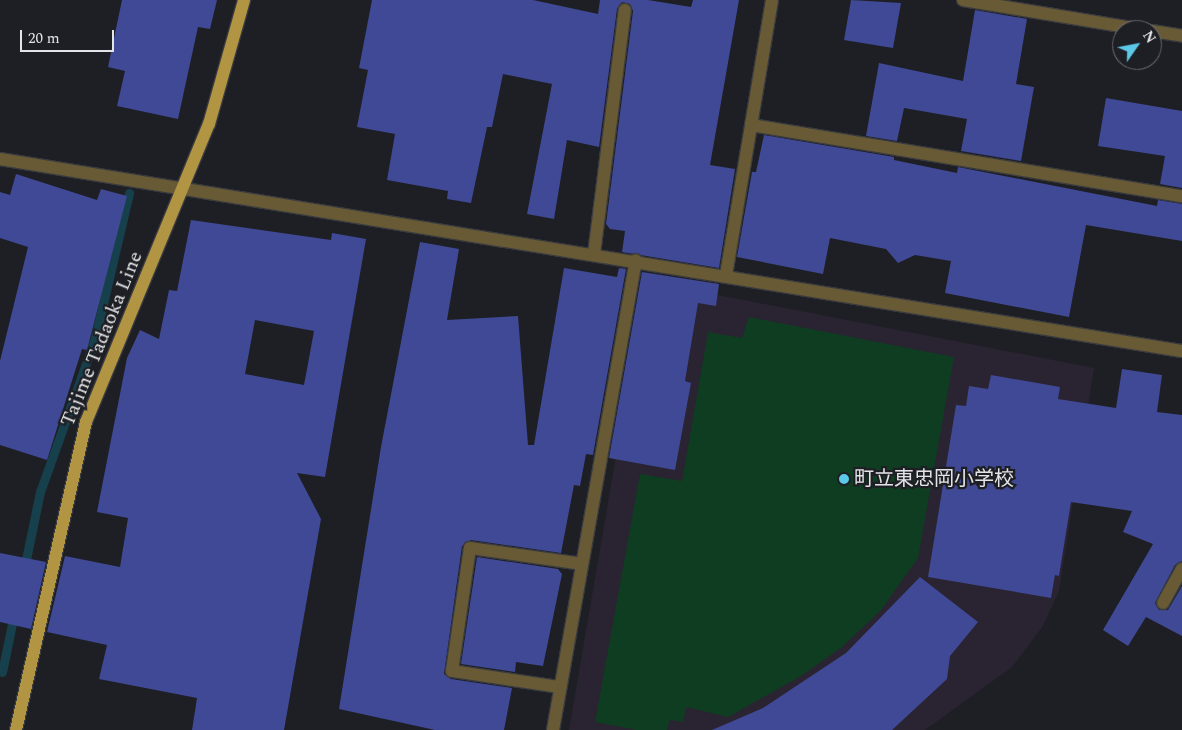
<!DOCTYPE html>
<meta charset="utf-8">
<style>
body{margin:0}
#map{position:relative;width:1182px;height:730px;overflow:hidden;background:#1e1f24;font-family:Spectral,"Noto Sans JP",serif}
div>[style]{position:absolute}
.education>*{inset:0;background:#2a2332}
.green>*{inset:0;background:#0f3d21}
.stream>*{height:9px;margin:-4.5px;padding:0 4.5px;transform-origin:4.5px;border-radius:4.5px;background:#17404d}
.building>*{inset:0;background:#3f4995}
.roads{filter:drop-shadow(1px 0 #3a3b3f) drop-shadow(-1px 0 #3a3b3f) drop-shadow(0 1px #3a3b3f) drop-shadow(0 -1px #3a3b3f)}
.minor>*{height:12px;margin:-6px;padding:0 6px;transform-origin:6px;border-radius:6px;background:#685a35}
.major>*{height:12px;margin:-6px;padding:0 6px;transform-origin:6px;border-radius:6px;background:#b19543}
.dots>*{width:14px;height:14px;translate:-50% -50%;box-sizing:border-box;border:2px solid #1e1f24;border-radius:50%}
span{translate:-50% -50%;white-space:nowrap;text-align:center;line-height:1.15;-webkit-text-stroke:4.5px #1e1f24;paint-order:stroke}
.street-label{font-size:20px;color:#e3e4e7}
.poi-label{font-size:20px;color:#e3e4e7}
.left{translate:0 -50%;text-align:left}
.north{position:absolute;left:1112px;top:20px;width:50px;height:50px;box-sizing:border-box;background:#1e1f24;border:1px solid #6d6e72;border-radius:50%;rotate:57deg;font-size:14px;font-weight:700;line-height:20px;text-align:center;color:#e3e4e7}
.north::after{content:'';display:block;margin:auto;width:18px;height:22px;background:#5bc8e7;clip-path:polygon(50% 0,100% 100%,50% 72%,0 100%)}
.scale{position:absolute;left:20px;top:30px;width:94px;height:22px;box-sizing:border-box;border:2px solid #e3e4e7;border-top:0;padding-left:6px;font-size:15px;line-height:18px;white-space:nowrap;color:#e3e4e7;-webkit-text-stroke:4px #1e1f24;paint-order:stroke}
</style>
<div id="map">
<div class="education">
<div style="clip-path:polygon(646px 281px,1094px 368px,1059px 591px,1043px 626px,1012px 667px,925px 730px,569px 730px)"></div>
</div>
<div class="green">
<div style="clip-path:polygon(749px 317px,954px 357px,918px 558px,881px 610px,842px 647px,801px 676px,728px 717px,686px 707px,683px 722px,670px 720px,667px 730px,637px 730px,595px 722px,640px 474px,682px 481px,708px 332px,742px 338px)"></div>
</div>
<div class="stream">
<div style="left:24px;top:569px;width:79px;rotate:-78.3deg"></div>
<div style="left:40px;top:492px;width:164px;rotate:-70.3deg"></div>
<div style="left:95px;top:338px;width:149px;rotate:-76.8deg"></div>
<div style="left:2px;top:672px;width:59px;rotate:-78.3deg"></div>
</div>
<div class="building">
<div style="clip-path:polygon(122px 0,217px 0,210px 29px,198px 27px,178px 119px,117px 106px,125px 71px,108px 67px)"></div>
<div style="clip-path:polygon(372px 0,533px 0,598px 14px,600px 0,648px 0,691px 7px,693px 0,739px 0,710px 165px,735px 169px,719px 268px,622px 252px,625px 231px,610px 229px,606px 224px,633px 11px,630px 4px,622px 2px,617px 9px,599px 147px,567px 140px,554px 219px,527px 214px,552px 84px,503px 74px,492px 127px,487px 127px,471px 203px,447px 199px,448px 191px,387px 180px,395px 134px,357px 127px,368px 70px,359px 68px)"></div>
<div style="clip-path:polygon(851px 0,901px 3px,893px 48px,844px 40px)"></div>
<div style="clip-path:polygon(975px 10px,1027px 19px,1016px 84px,1034px 87px,1021px 161px,961px 151px,967px 119px,904px 108px,897px 141px,866px 136px,879px 63px,963px 81px)"></div>
<div style="clip-path:polygon(1106px 98px,1182px 111px,1182px 188px,1160px 184px,1165px 156px,1098px 146px)"></div>
<div style="clip-path:polygon(764px 135px,894px 157px,894px 160px,957px 173px,958px 167px,1157px 206px,1158px 200px,1182px 204px,1182px 241px,1086px 225px,1069px 317px,945px 293px,951px 261px,915px 255px,898px 263px,886px 249px,830px 238px,823px 274px,737px 257px,752px 172px,756px 172px)"></div>
<div style="clip-path:polygon(16px 174px,97px 200px,101px 189px,127px 196px,87px 350px,82px 349px,47px 460px,0 445px,0 361px,28px 247px,0 238px,0 192px,10px 195px)"></div>
<div style="clip-path:polygon(evenodd,191px 220px,331px 240px,332px 233px,366px 239px,325px 477px,297px 473px,321px 519px,284px 730px,192px 730px,197px 698px,99px 679px,107px 645px,47px 632px,65px 556px,120px 567px,128px 518px,97px 512px,127px 358px,140px 330px,159px 339px,169px 290px,177px 291px,191px 220px,255px 320px,314px 331px,304px 385px,245px 374px,255px 320px)"></div>
<div style="clip-path:polygon(420px 242px,459px 249px,447px 320px,518px 316px,528px 445px,534px 445px,564px 268px,617px 277px,619px 268px,626px 269px,593px 455px,586px 454px,580px 486px,574px 485px,561px 553px,471px 540px,462px 546px,444px 674px,451px 679px,512px 688px,504px 730px,435px 730px,339px 709px,381px 447px)"></div>
<div style="clip-path:polygon(642px 272px,719px 284px,716px 306px,698px 303px,685px 381px,691px 383px,675px 470px,609px 458px)"></div>
<div style="clip-path:polygon(1122px 369px,1162px 375px,1157px 412px,1182px 415px,1182px 561px,1175px 565px,1155px 603px,1159px 610px,1168px 610px,1182px 586px,1182px 636px,1146px 617px,1128px 646px,1103px 630px,1153px 544px,1123px 532px,1132px 511px,1071px 502px,1059px 576px,1055px 575px,1051px 598px,928px 577px,956px 405px,966px 406px,969px 386px,988px 389px,991px 375px,1060px 387px,1058px 399px,1116px 408px)"></div>
<div style="clip-path:polygon(0 553px,46px 562px,31px 629px,0 622px)"></div>
<div style="clip-path:polygon(477px 557px,558px 569px,562px 574px,543px 666px,516px 662px,515px 672px,461px 664px)"></div>
<div style="clip-path:polygon(920px 577px,978px 622px,950px 656px,947px 679px,892px 730px,712px 730px,763px 708px,846px 653px)"></div>
</div>
<div class="roads">
<div class="minor">
<div style="left:963px;top:0;width:183px;rotate:9.4deg"></div>
<div style="left:1152px;top:31px;width:30px;rotate:9deg"></div>
<div style="left:751px;top:125px;width:437px;rotate:9.4deg"></div>
<div style="left:0;top:159px;width:1197px;rotate:9.23deg"></div>
<div style="left:594px;top:254px;width:246px;rotate:-82.8deg"></div>
<div style="left:726px;top:275px;width:279px;rotate:-80.5deg"></div>
<div style="left:1163px;top:603px;width:39px;rotate:-61deg"></div>
<div style="left:559px;top:687px;width:108px;rotate:-171.5deg"></div>
<div style="left:452px;top:671px;width:124px;rotate:-81.7deg"></div>
<div style="left:470px;top:548px;width:113px;rotate:8.1deg"></div>
<div style="left:553px;top:730px;width:477px;rotate:-80deg"></div>
</div>
<div class="major">
<div style="left:16px;top:730px;width:316px;rotate:-77.2deg"></div>
<div style="left:86px;top:422px;width:322px;rotate:-67.6deg"></div>
<div style="left:209px;top:124px;width:129px;rotate:-74.2deg"></div>
</div>
</div>
<div class="dots">
<div style="left:844px;top:479px;background:#5bc8e7"></div>
</div>
<div class="street-label">
<span style="left:102px;top:339px;rotate:-68deg">Tajime Tadaoka Line</span>
</div>
<div class="poi-label">
<span class="left" style="left:854px;top:479px">町立東忠岡小学校</span>
</div>
<div class="north">N</div>
<div class="scale">20 m</div>
</div>
